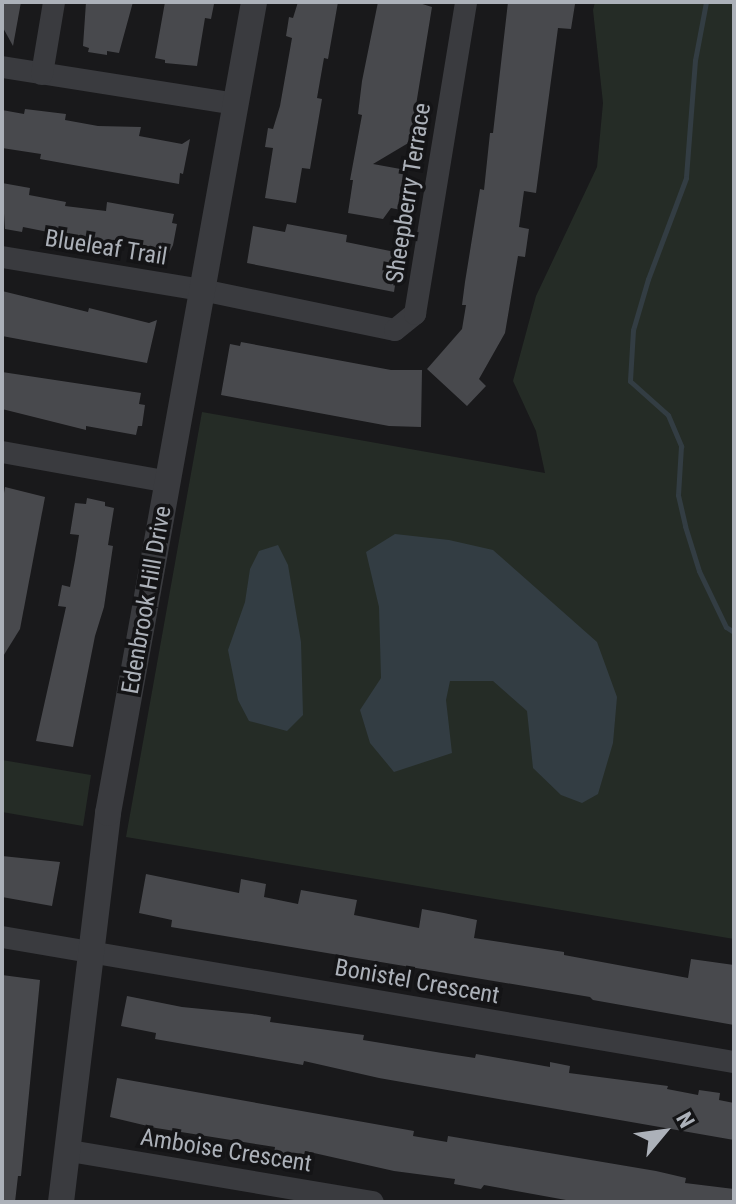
<!DOCTYPE html>
<style>
body{margin:0}
#map{position:relative;width:736px;height:1204px;overflow:hidden;background:#19191b;font-family:"Roboto Condensed",sans-serif}
div>[style]{position:absolute}
.green>*{inset:0;background:#252c26}
.water>*{inset:0;background:#333d43}
.stream>*{height:5px;margin:-2.5px;padding:0 2.5px;transform-origin:2.5px;border-radius:2.5px;background:#333d43}
.building>*{inset:0;background:#48494d}
.minor>*{height:22px;margin:-11px;padding:0 11px;transform-origin:11px;border-radius:11px;background:#3a3b3f}
.tertiary>*{height:26px;margin:-13px;padding:0 13px;transform-origin:13px;border-radius:13px;background:#3a3b3f}
span{translate:-50% -50%;white-space:nowrap;text-align:center;line-height:1.15;-webkit-text-stroke:7px #141416;paint-order:stroke}
.street-label{font-size:24px;color:#acb1b9}
.frame{position:absolute;inset:0;border:4px solid #acb1b9;pointer-events:none}
.north{position:absolute;left:624px;top:1092px;width:80px;height:80px;-webkit-text-stroke:6px #141416;paint-order:stroke;rotate:61deg;font-size:22px;font-weight:700;line-height:32px;text-align:center;color:#acb1b9}
.north::after{content:'';display:block;margin:auto;width:28px;height:36px;background:#acb1b9;clip-path:polygon(50% 0,100% 100%,50% 72%,0 100%)}
</style>
<div id="map">
<div class="green">
<div style="clip-path:polygon(595px 2px,734px 2px,734px 939px,126px 837px,202px 412px,545px 473px,536px 431px,513px 381px,536px 296px,597px 167px,603px 103px,593px 10px)"></div>
<div style="clip-path:polygon(2px 760px,91px 775px,83px 826px,2px 812px)"></div>
</div>
<div class="water">
<div style="clip-path:polygon(395px 534px,449px 540px,493px 550px,597px 642px,617px 697px,613px 743px,598px 794px,582px 803px,561px 795px,533px 768px,527px 711px,493px 681px,450px 681px,446px 700px,452px 753px,394px 772px,370px 743px,360px 710px,381px 678px,379px 607px,366px 552px)"></div>
<div style="clip-path:polygon(278px 545px,288px 565px,301px 642px,303px 715px,287px 731px,249px 721px,238px 700px,228px 650px,245px 602px,250px 569px,259px 551px)"></div>
</div>
<div class="stream">
<div style="left:706px;top:2px;width:59px;rotate:100.7deg"></div>
<div style="left:695px;top:60px;width:118px;rotate:94.4deg"></div>
<div style="left:686px;top:178px;width:108px;rotate:110.6deg"></div>
<div style="left:648px;top:279px;width:53px;rotate:106.4deg"></div>
<div style="left:633px;top:330px;width:51px;rotate:93.4deg"></div>
<div style="left:630px;top:381px;width:51px;rotate:41.8deg"></div>
<div style="left:668px;top:415px;width:34px;rotate:67deg"></div>
<div style="left:681px;top:446px;width:49px;rotate:93.5deg"></div>
<div style="left:678px;top:495px;width:32px;rotate:77deg"></div>
<div style="left:685px;top:526px;width:47px;rotate:72.7deg"></div>
<div style="left:699px;top:571px;width:62px;rotate:64.3deg"></div>
<div style="left:726px;top:627px;width:9px;rotate:32deg"></div>
</div>
<div class="building">
<div style="clip-path:polygon(2px 2px,21px 2px,13px 46px,2px 26px)"></div>
<div style="clip-path:polygon(86px 2px,133px 2px,119px 53px,107px 51px,107px 55px,88px 52px,89px 48px,83px 46px)"></div>
<div style="clip-path:polygon(165px 2px,214px 4px,211px 19px,205px 18px,197px 66px,165px 63px,165px 60px,155px 58px)"></div>
<div style="clip-path:polygon(298px 2px,338px 2px,328px 59px,324px 58px,317px 98px,322px 99px,310px 169px,302px 168px,296px 203px,265px 198px,273px 148px,265px 147px,268px 128px,273px 129px,280px 106px,292px 38px,286px 36px,289px 17px,293px 18px)"></div>
<div style="clip-path:polygon(378px 2px,416px 2px,432px 7px,410px 142px,373px 164px,406px 170px,401px 210px,391px 208px,383px 219px,348px 213px,353px 180px,350px 180px,362px 115px,358px 114px,362px 81px)"></div>
<div style="clip-path:polygon(508px 2px,575px 4px,571px 29px,558px 28px,536px 193px,524px 191px,519px 227px,529px 229px,525px 257px,518px 256px,505px 333px,479px 379px,486px 386px,467px 406px,427px 369px,462px 329px,466px 305px,462px 305px,465px 282px,480px 189px,484px 190px,490px 133px,493px 133px)"></div>
<div style="clip-path:polygon(25px 109px,66px 114px,65px 120px,98px 126px,141px 127px,139px 136px,182px 144px,190px 139px,183px 174px,180px 173px,179px 184px,40px 159px,41px 154px,2px 148px,2px 110px,24px 114px)"></div>
<div style="clip-path:polygon(2px 183px,30px 188px,29px 195px,66px 202px,65px 206px,106px 211px,107px 202px,174px 214px,172px 223px,177px 224px,173px 245px,169px 253px,119px 244px,117px 253px,98px 249px,99px 245px,68px 240px,63px 235px,23px 227px,22px 232px,5px 229px)"></div>
<div style="clip-path:polygon(287px 224px,347px 235px,346px 242px,400px 253px,394px 292px,247px 263px,253px 226px,285px 232px)"></div>
<div style="clip-path:polygon(2px 291px,88px 312px,89px 308px,149px 323px,157px 320px,147px 363px,2px 336px)"></div>
<div style="clip-path:polygon(241px 342px,391px 370px,422px 370px,421px 427px,389px 426px,221px 395px,230px 344px,240px 346px)"></div>
<div style="clip-path:polygon(2px 372px,141px 393px,139px 404px,145px 405px,142px 426px,138px 426px,136px 435px,86px 426px,86px 430px,2px 409px)"></div>
<div style="clip-path:polygon(5px 487px,45px 497px,20px 629px,2px 658px,2px 506px)"></div>
<div style="clip-path:polygon(87px 498px,105px 502px,105px 506px,114px 508px,108px 545px,113px 546px,104px 607px,95px 636px,73px 747px,36px 741px,66px 607px,58px 606px,62px 585px,70px 587px,75px 560px,79px 535px,70px 534px,75px 503px,86px 504px)"></div>
<div style="clip-path:polygon(2px 856px,60px 862px,52px 906px,2px 897px)"></div>
<div style="clip-path:polygon(146px 874px,239px 893px,241px 879px,266px 884px,264px 897px,298px 904px,301px 890px,357px 900px,354px 915px,419px 928px,422px 909px,444px 913px,477px 920px,474px 938px,564px 952px,564px 955px,688px 978px,691px 959px,734px 965px,734px 1025px,593px 1000px,590px 997px,171px 927px,172px 920px,139px 913px)"></div>
<div style="clip-path:polygon(2px 975px,40px 980px,21px 1176px,18px 1176px,15px 1202px,2px 1202px)"></div>
<div style="clip-path:polygon(127px 996px,182px 1007px,252px 1014px,271px 1017px,270px 1022px,364px 1035px,363px 1040px,442px 1053px,475px 1058px,476px 1054px,550px 1067px,550px 1062px,570px 1066px,569px 1073px,668px 1086px,667px 1089px,698px 1095px,699px 1090px,720px 1093px,719px 1100px,734px 1103px,734px 1140px,379px 1078px,304px 1061px,303px 1065px,155px 1039px,156px 1033px,121px 1026px)"></div>
<div style="clip-path:polygon(117px 1078px,414px 1131px,413px 1136px,447px 1142px,448px 1136px,656px 1171px,686px 1178px,685px 1183px,734px 1189px,734px 1202px,577px 1202px,484px 1185px,481px 1189px,454px 1184px,455px 1179px,394px 1171px,305px 1151px,304px 1157px,274px 1153px,275px 1147px,156px 1128px,110px 1117px)"></div>
</div>
<div class="minor">
<div style="left:2px;top:67px;width:236px;rotate:9deg"></div>
<div style="left:42px;top:74px;width:73px;rotate:-80.5deg"></div>
<div style="left:2px;top:257px;width:203px;rotate:9.4deg"></div>
<div style="left:202px;top:290px;width:197px;rotate:11.7deg"></div>
<div style="left:395px;top:330px;width:26px;rotate:-39deg"></div>
<div style="left:415px;top:314px;width:316px;rotate:-80.7deg"></div>
<div style="left:2px;top:452px;width:169px;rotate:10.2deg"></div>
<div style="left:2px;top:937px;width:743px;rotate:9.69deg"></div>
<div style="left:70px;top:1151px;width:307px;rotate:9.6deg"></div>
</div>
<div class="tertiary">
<div style="left:61px;top:1202px;width:392px;rotate:-83.1deg"></div>
<div style="left:108px;top:813px;width:824px;rotate:-79.79deg"></div>
</div>
<div class="street-label">
<span style="left:409px;top:193px;rotate:-81deg">Sheepberry Terrace</span>
<span style="left:106px;top:248px;rotate:9deg">Blueleaf Trail</span>
<span style="left:147px;top:600px;rotate:-80deg">Edenbrook Hill Drive</span>
<span style="left:417px;top:982px;rotate:10deg">Bonistel Crescent</span>
<span style="left:226px;top:1151px;rotate:9deg">Amboise Crescent</span>
</div>
<div class="frame"></div>
<div class="north">N</div>
</div>
